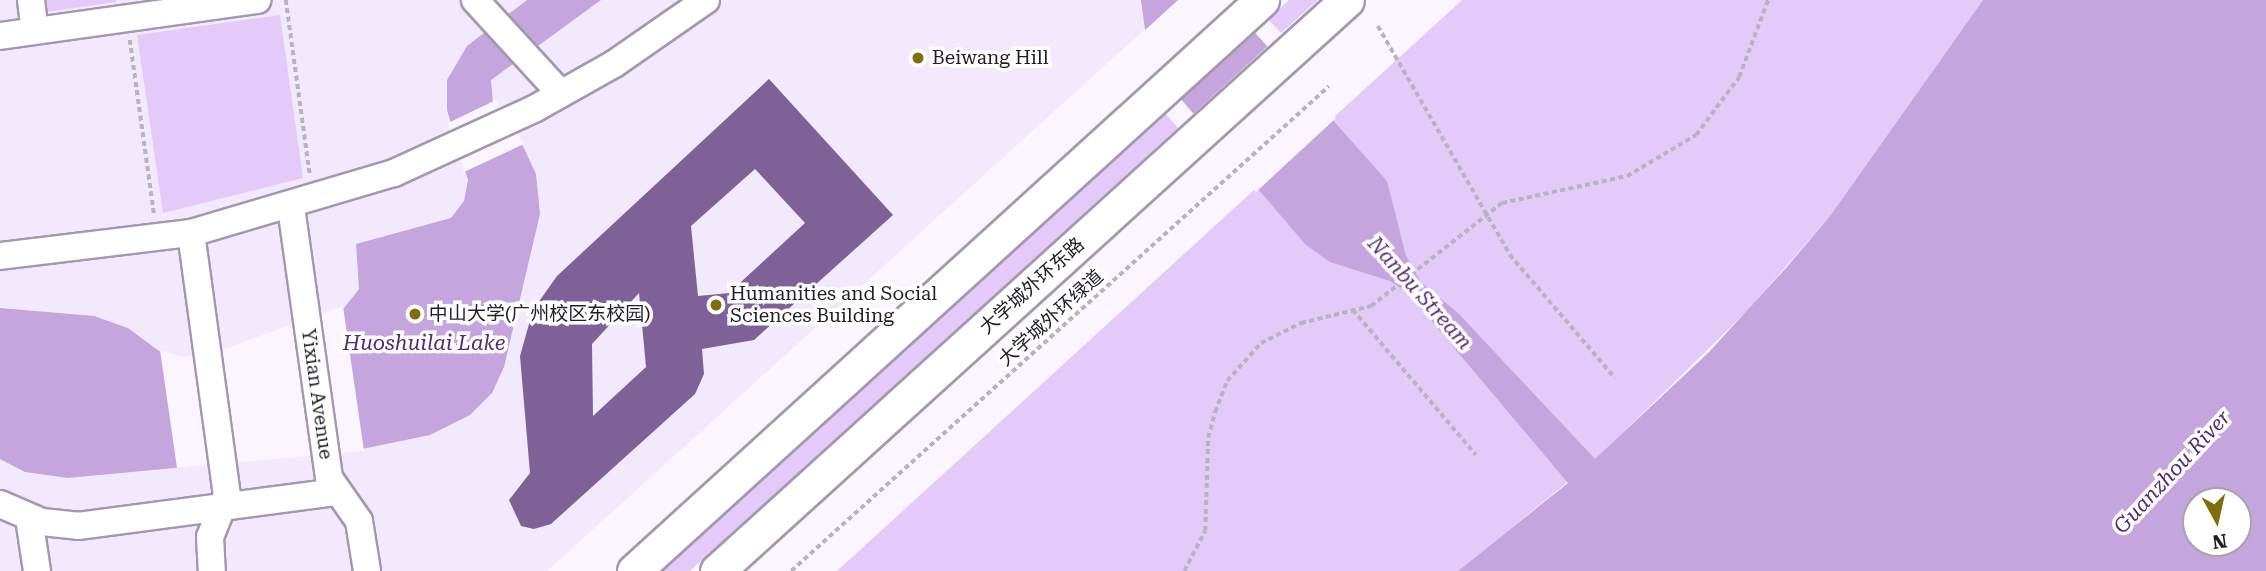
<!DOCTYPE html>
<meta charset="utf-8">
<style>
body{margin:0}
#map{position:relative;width:2266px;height:571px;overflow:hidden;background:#faf5ff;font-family:"Roboto Serif","Noto Sans SC",serif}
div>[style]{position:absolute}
.built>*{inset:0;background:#f3e9fc}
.green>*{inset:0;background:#e3caf9}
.water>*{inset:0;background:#c4a5de}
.pier>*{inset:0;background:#faf5ff}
.building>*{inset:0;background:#7e6196}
.path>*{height:3.5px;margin-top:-1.75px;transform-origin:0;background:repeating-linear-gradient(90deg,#b8b3bd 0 5px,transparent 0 8.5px)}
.roads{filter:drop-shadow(2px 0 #a498ae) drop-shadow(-2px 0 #a498ae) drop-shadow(0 2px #a498ae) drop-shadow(0 -2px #a498ae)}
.minor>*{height:26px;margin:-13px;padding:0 13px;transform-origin:13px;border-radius:13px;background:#fff}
.major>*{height:33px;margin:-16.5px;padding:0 16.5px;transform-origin:16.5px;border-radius:16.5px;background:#fff}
.dots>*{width:19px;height:19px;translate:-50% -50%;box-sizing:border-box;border:4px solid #fff;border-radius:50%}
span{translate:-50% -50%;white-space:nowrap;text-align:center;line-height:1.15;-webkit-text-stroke:7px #fff;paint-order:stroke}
.poi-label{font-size:19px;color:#221d26}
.left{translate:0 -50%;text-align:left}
.street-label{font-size:19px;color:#221d26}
.water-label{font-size:21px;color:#542c70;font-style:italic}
.north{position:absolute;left:2182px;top:487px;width:70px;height:70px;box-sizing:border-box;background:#fff;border:2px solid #a7a5a8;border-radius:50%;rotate:172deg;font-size:19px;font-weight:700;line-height:28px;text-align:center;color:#221d26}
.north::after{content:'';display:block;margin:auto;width:24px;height:32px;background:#7e6f0c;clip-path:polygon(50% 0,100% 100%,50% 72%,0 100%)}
</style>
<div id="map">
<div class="built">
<div style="clip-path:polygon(0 0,1177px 0,547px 571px,0 571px)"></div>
</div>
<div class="green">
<div style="clip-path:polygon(45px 0,116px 0,116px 2px,46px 12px)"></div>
<div style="clip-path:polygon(1289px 0,1318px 0,1281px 33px,1268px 19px)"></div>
<div style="clip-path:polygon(1462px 0,1983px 0,1830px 216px,1748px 310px,1595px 460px,1458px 571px,837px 571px)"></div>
<div style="clip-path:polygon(280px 15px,303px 178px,163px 213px,137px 35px)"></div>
<div style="clip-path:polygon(1165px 113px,1178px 128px,690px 571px,660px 571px)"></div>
</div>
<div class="water">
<div style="clip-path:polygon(527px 0,601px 0,491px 80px,493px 103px,517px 133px,536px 174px,540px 214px,504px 367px,492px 393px,470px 415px,430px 435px,352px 451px,68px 478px,25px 472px,0 459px,0 308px,94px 316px,128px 328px,170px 359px,198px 359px,266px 340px,344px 308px,359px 289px,356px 244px,451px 218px,464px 201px,468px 180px,447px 110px,447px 80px,467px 46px)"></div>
<div style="clip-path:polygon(evenodd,1141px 0,1226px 0,1387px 181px,1406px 256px,1421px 282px,1459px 314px,1595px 459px,1709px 352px,1786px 268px,1830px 216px,1983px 0,2266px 0,2266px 571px,1458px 571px,1568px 483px,1408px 293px,1390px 281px,1330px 262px,1306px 245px,1162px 77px,1146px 37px,1141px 0,2196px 501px,2238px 501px,2238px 543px,2196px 543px,2196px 501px)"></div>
</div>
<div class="pier">
<div style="clip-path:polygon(1178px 0,1230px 0,1257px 29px,1178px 101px,1152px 66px,1142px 33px)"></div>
<div style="clip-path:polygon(1270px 44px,1336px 118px,1256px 192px,1191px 116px)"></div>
<div style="clip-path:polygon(496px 100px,524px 144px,464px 172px,448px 123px)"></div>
<div style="clip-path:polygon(343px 306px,364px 451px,177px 468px,160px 350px,183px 357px,216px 352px)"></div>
</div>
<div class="building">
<div style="clip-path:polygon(evenodd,769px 79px,893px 215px,754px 340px,702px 349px,704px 374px,695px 394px,551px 524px,534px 529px,521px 526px,509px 500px,530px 473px,520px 356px,533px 310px,557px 276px,769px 79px,755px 169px,805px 223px,729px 293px,698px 296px,691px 226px,755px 169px,769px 79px,639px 293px,646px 367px,593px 416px,592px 344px,639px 293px)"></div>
</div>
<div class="path">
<div style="left:286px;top:0;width:177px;rotate:82.2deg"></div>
<div style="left:1378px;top:26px;width:264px;rotate:60deg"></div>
<div style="left:1510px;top:255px;width:162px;rotate:49.5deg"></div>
<div style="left:130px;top:40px;width:175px;rotate:82.1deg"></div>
<div style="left:1353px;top:310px;width:190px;rotate:49.7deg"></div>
<div style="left:791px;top:571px;width:724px;rotate:-42.03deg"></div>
<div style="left:1184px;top:571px;width:45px;rotate:-62.3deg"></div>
<div style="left:1205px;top:531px;width:93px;rotate:-88.2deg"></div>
<div style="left:1208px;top:438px;width:27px;rotate:-75deg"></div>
<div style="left:1215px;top:412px;width:33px;rotate:-69deg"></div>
<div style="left:1227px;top:381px;width:51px;rotate:-48.2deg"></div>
<div style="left:1261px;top:343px;width:45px;rotate:-26.6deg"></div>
<div style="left:1301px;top:323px;width:72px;rotate:-13.7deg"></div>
<div style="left:1371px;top:306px;width:167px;rotate:-38.2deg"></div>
<div style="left:1502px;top:203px;width:128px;rotate:-12.2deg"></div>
<div style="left:1627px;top:176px;width:80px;rotate:-30.7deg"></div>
<div style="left:1696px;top:135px;width:72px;rotate:-53.4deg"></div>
<div style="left:1739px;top:77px;width:82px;rotate:-69.4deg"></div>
</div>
<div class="roads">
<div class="minor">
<div style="left:31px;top:0;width:31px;rotate:83deg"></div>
<div style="left:475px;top:0;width:127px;rotate:47.5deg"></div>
<div style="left:0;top:36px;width:260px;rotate:-8deg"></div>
<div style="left:291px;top:207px;width:274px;rotate:82deg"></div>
<div style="left:329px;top:478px;width:52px;rotate:55.1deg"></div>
<div style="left:359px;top:521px;width:51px;rotate:80.9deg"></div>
<div style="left:191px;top:233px;width:264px;rotate:82.2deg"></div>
<div style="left:227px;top:495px;width:45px;rotate:112deg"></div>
<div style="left:210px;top:537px;width:34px;rotate:87deg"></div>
<div style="left:0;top:256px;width:192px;rotate:-6.9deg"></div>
<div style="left:191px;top:233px;width:212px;rotate:-16.5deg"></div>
<div style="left:394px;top:173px;width:154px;rotate:-24.6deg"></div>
<div style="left:534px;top:109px;width:92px;rotate:-29.4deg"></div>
<div style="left:614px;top:64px;width:112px;rotate:-34.8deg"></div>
<div style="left:0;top:504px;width:46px;rotate:23.2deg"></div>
<div style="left:42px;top:522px;width:36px;rotate:6deg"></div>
<div style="left:78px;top:526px;width:259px;rotate:-7.5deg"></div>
<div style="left:29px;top:518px;width:54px;rotate:81.4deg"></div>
</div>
<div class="major">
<div style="left:634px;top:571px;width:849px;rotate:-42.28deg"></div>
<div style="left:717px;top:571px;width:850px;rotate:-42.19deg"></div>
</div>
</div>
<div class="dots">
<div style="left:918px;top:58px;background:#7e6f0c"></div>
<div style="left:716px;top:305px;background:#7e6f0c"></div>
<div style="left:415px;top:314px;background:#7e6f0c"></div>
</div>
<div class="poi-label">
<span class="left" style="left:932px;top:58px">Beiwang Hill</span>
<span class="left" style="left:730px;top:305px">Humanities and Social<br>Sciences Building</span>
<span class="left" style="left:429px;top:314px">中山大学(广州校区东校园)</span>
</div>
<div class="street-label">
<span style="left:1032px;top:286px;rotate:-42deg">大学城外环东路</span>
<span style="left:1051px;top:318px;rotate:-42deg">大学城外环绿道</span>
<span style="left:317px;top:394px;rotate:82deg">Yixian Avenue</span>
</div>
<div class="water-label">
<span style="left:1420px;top:293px;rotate:48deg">Nanbu Stream</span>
<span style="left:424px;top:343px">Huoshuilai Lake</span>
<span style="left:2172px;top:472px;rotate:-47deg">Guanzhou River</span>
</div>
<div class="north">N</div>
</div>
